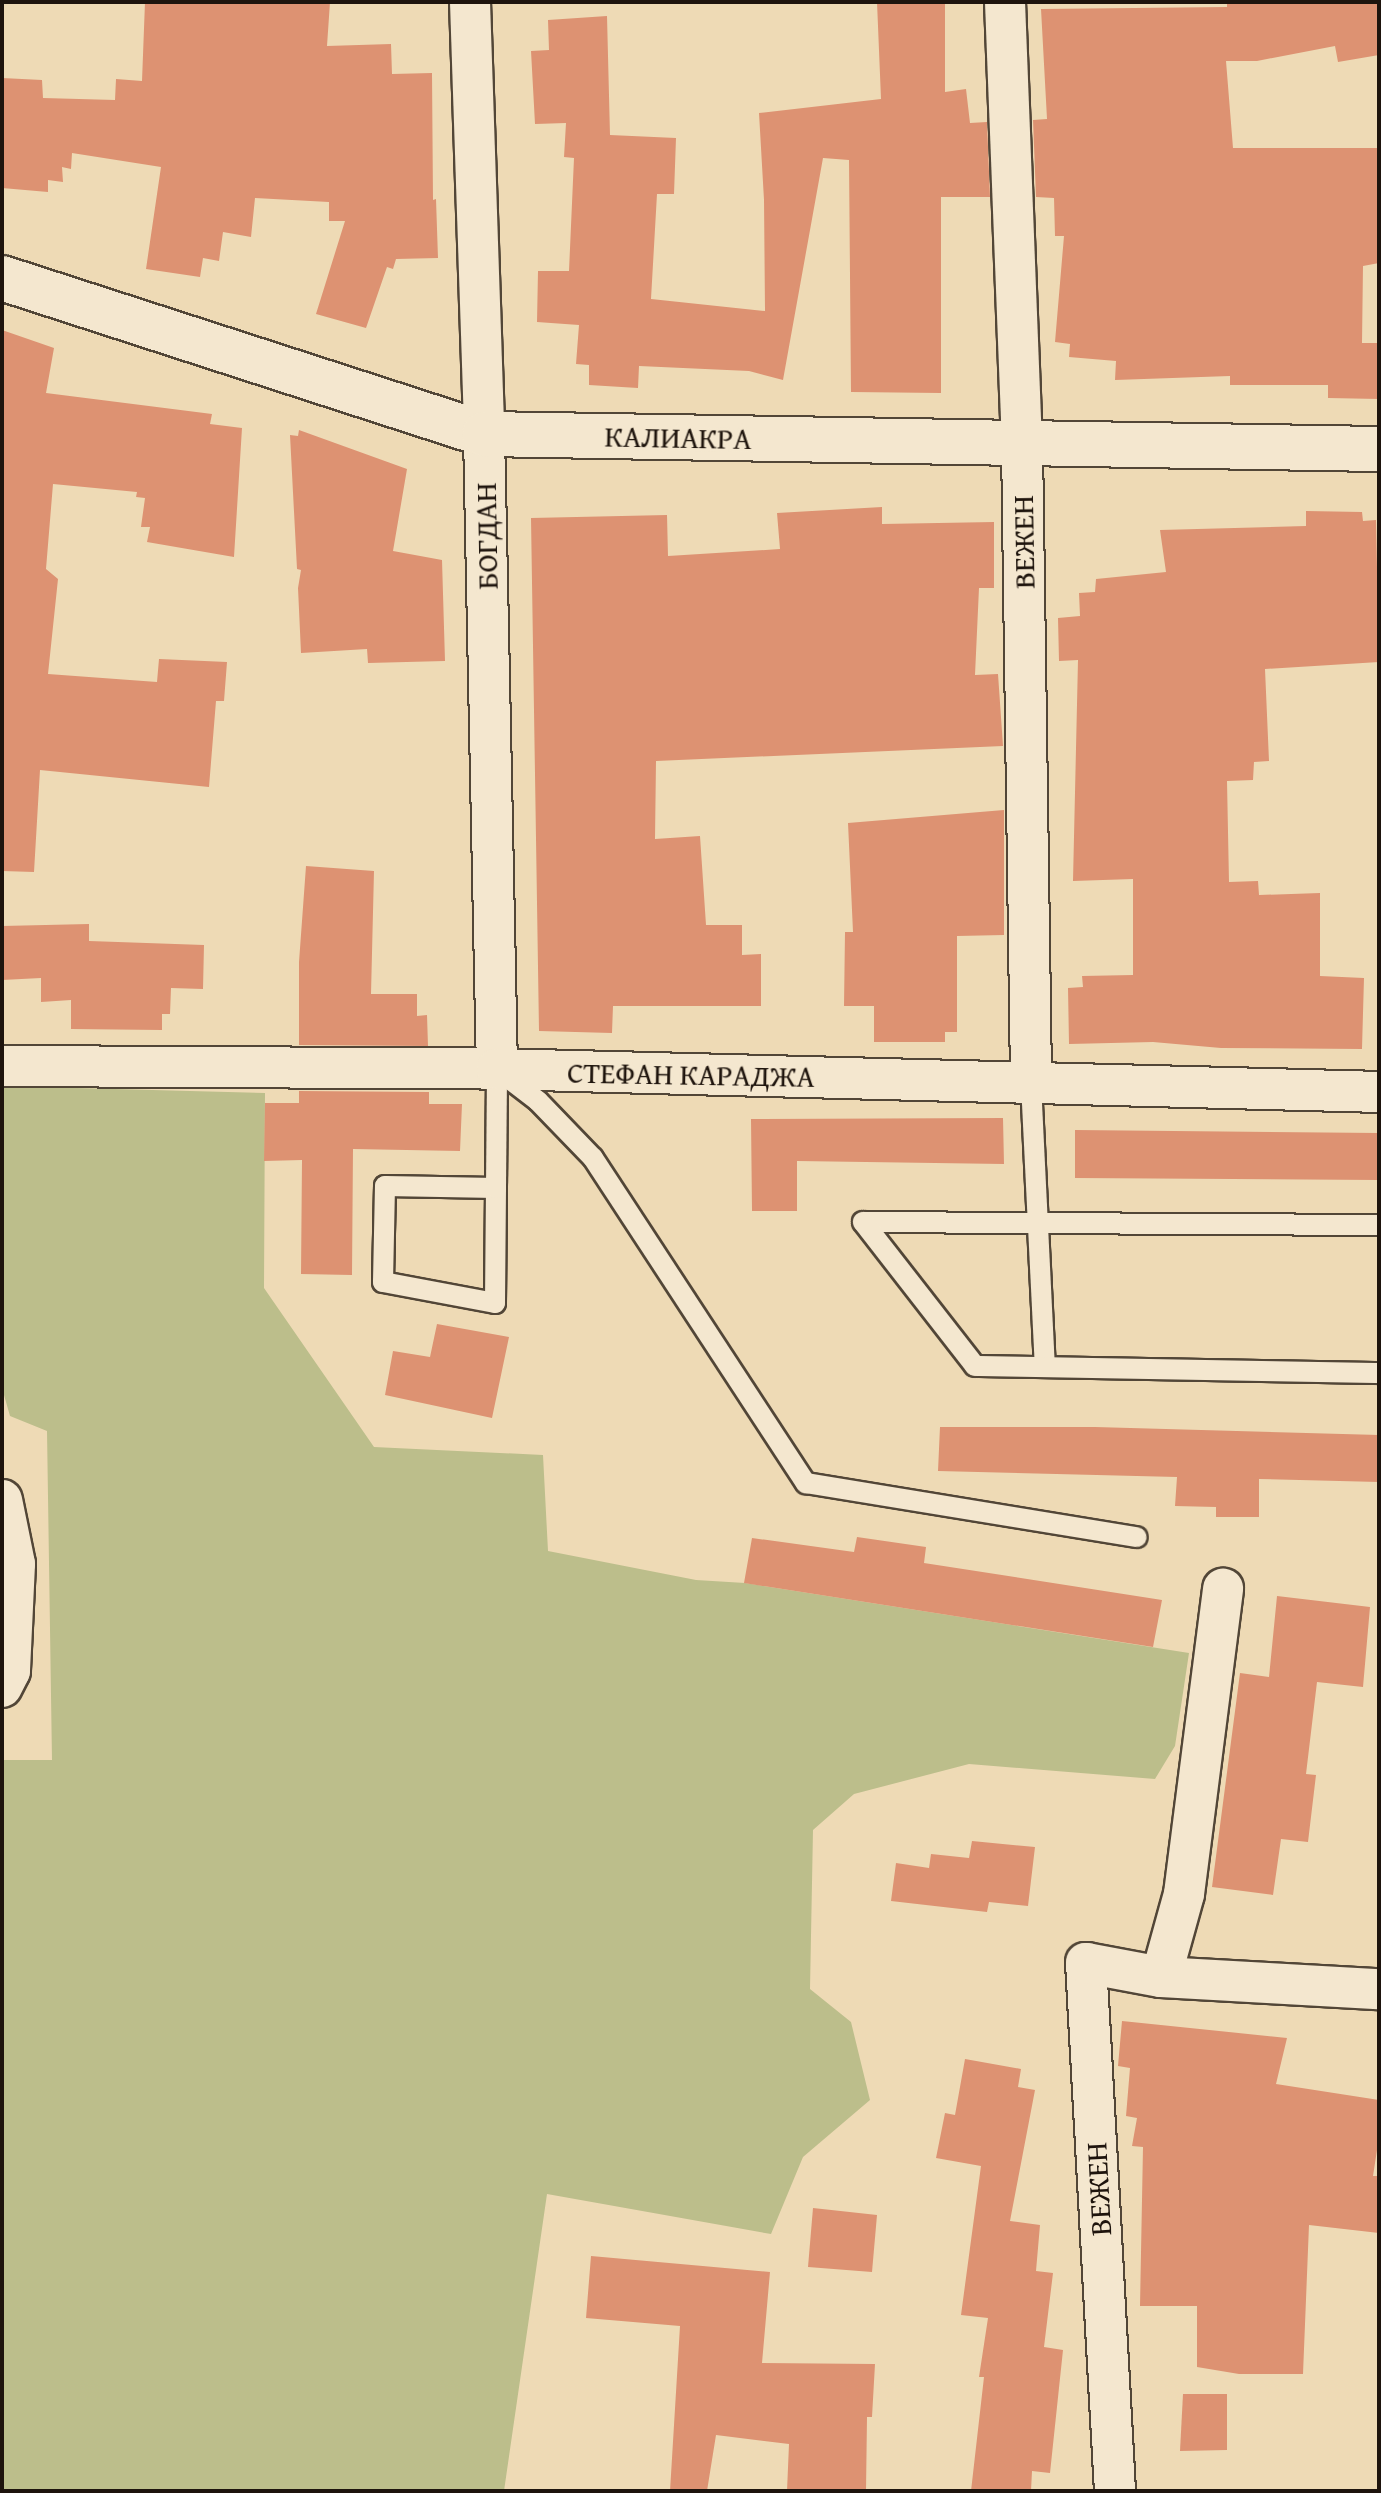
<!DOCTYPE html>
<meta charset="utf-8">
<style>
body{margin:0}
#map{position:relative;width:1381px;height:2493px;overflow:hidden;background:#eedab5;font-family:"Gentium Book Plus",serif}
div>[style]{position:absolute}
.green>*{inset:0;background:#bcbe8b}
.building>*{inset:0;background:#dd9272}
.roads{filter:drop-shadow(2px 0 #524637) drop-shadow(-2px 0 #524637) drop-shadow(0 2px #524637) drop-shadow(0 -2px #524637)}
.lane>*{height:20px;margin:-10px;padding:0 10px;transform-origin:10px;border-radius:10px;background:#f4e7cf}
.street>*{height:40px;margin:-20px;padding:0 20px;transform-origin:20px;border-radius:20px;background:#f4e7cf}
.secondary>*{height:44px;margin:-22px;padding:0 22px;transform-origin:22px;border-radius:22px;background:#f4e7cf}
span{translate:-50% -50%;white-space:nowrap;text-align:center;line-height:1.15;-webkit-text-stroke:6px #f4e7cf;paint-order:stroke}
.street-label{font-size:30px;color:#1e140d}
.frame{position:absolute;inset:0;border:4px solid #1e140d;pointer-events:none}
</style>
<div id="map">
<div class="green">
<div style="clip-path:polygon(2px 1086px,265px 1093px,264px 1288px,374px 1447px,543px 1455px,548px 1551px,696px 1580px,745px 1583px,1189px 1653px,1175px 1746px,1155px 1779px,969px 1764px,854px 1794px,813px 1830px,810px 1989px,851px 2022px,870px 2100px,803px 2157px,771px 2234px,547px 2194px,504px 2491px,2px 2491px,2px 1760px,52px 1760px,47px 1431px,10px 1416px,2px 1388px)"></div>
</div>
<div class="building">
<div style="clip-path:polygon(145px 2px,330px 2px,327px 46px,391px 44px,392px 74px,432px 73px,433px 200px,436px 199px,438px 258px,396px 259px,393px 269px,387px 267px,366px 328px,316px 314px,345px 221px,329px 221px,329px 202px,255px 198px,251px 237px,223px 232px,219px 261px,203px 258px,200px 277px,146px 269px,161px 167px,72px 153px,71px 169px,62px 167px,63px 182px,48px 180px,48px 192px,2px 188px,2px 78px,42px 80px,43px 98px,115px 100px,116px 79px,142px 81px)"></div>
<div style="clip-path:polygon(877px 2px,945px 2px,945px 92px,966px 89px,970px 123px,987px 122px,990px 197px,941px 197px,941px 393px,851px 392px,849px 160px,823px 158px,783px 380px,749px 371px,639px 366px,638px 388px,589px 385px,589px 365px,576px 364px,579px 325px,537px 322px,538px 271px,569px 271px,574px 158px,564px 157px,566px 123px,535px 124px,531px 51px,549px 50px,548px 20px,607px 16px,610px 135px,676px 138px,674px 194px,657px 194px,651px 299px,765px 311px,764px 200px,759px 113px,881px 99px)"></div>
<div style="clip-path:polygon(1227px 2px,1379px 2px,1379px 55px,1338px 62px,1335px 46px,1257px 61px,1226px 61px,1233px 148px,1379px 148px,1379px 263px,1363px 266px,1362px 343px,1379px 343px,1379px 399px,1328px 398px,1328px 385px,1230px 385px,1230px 376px,1115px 380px,1116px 361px,1069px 357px,1070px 344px,1055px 342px,1064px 236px,1055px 236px,1054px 198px,1036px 197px,1033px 120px,1047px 119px,1041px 9px,1227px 7px)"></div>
<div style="clip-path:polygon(2px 330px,54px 348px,46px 393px,212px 414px,210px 424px,242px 428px,234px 557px,147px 542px,150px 527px,141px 527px,145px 498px,136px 497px,137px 492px,53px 484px,46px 569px,58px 579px,48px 674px,157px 682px,159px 659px,227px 662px,224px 701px,216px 701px,209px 787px,40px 770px,34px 872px,2px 871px)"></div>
<div style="clip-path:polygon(299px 430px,407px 469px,393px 551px,442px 560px,445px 661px,368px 663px,367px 649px,301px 653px,298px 588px,301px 570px,297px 569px,290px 435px,298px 436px)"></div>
<div style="clip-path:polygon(882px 507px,882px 524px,994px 522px,994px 588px,979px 588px,975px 675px,998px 674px,1003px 746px,656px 761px,655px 839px,700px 836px,706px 925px,742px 925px,742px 955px,761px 954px,761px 1006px,613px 1006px,612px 1033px,539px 1031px,531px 518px,667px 515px,668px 556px,780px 549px,777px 513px)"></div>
<div style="clip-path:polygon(1306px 511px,1362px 512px,1363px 521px,1376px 520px,1379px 662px,1265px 669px,1269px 761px,1254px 762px,1253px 780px,1227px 781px,1229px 882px,1258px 881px,1259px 895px,1320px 893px,1320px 976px,1364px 978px,1362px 1049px,1221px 1048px,1153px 1042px,1069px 1044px,1068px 988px,1083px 987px,1082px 976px,1133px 975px,1133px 879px,1073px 881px,1078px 660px,1059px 661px,1058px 618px,1080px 616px,1079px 593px,1095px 592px,1096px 579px,1166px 572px,1160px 530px,1306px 526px)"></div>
<div style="clip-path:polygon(1004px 810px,1004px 935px,957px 936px,957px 1032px,945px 1032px,945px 1042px,874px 1042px,874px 1006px,844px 1006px,845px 932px,853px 932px,848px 823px)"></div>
<div style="clip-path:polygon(306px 866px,374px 871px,371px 994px,417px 994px,417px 1016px,427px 1015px,428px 1046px,299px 1045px,299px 962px)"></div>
<div style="clip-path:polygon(89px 924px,89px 941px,204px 945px,203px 989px,171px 988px,170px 1014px,162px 1014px,162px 1030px,71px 1029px,71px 1000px,41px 1002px,41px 978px,2px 980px,2px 926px)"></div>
<div style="clip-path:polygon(299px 1091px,429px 1092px,429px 1104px,462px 1104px,460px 1151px,353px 1149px,352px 1275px,301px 1274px,302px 1160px,264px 1161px,265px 1103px,299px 1103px)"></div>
<div style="clip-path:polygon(1003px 1118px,1004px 1164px,797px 1161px,797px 1211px,752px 1211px,751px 1119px)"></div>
<div style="clip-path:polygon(1075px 1130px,1379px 1133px,1379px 1180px,1075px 1178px)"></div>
<div style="clip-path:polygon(437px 1324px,509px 1337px,492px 1418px,385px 1395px,393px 1351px,430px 1357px)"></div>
<div style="clip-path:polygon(940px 1427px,1095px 1427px,1379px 1435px,1379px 1482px,1259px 1479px,1259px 1517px,1216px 1517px,1216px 1507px,1175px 1506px,1177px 1477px,938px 1471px)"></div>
<div style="clip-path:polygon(857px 1537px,926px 1547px,924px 1563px,1162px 1600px,1153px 1647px,744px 1583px,752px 1538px,854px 1552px)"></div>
<div style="clip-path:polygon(1277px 1596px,1370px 1607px,1363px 1687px,1317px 1682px,1306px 1774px,1316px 1775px,1308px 1842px,1281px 1839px,1273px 1895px,1212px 1887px,1240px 1673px,1269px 1677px)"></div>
<div style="clip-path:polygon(972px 1841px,1035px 1847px,1028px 1906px,989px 1902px,987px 1912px,891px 1901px,896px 1863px,929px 1868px,931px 1854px,969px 1858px)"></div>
<div style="clip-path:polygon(1122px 2021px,1287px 2038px,1276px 2084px,1379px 2100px,1379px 2137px,1373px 2176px,1379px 2176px,1379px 2233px,1309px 2225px,1303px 2374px,1239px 2374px,1197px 2367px,1197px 2306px,1140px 2306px,1143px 2147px,1132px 2146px,1137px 2118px,1126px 2116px,1130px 2068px,1118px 2066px)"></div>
<div style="clip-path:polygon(965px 2059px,1021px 2069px,1018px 2087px,1035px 2090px,1010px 2221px,1040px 2225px,1036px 2271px,1053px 2273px,1044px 2347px,1063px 2350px,1050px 2473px,1032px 2471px,1031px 2491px,971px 2491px,984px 2377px,979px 2377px,988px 2318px,961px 2315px,981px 2166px,936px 2158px,945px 2113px,955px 2115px)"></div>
<div style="clip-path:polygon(813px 2208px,877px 2215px,872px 2272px,808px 2267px)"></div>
<div style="clip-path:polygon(591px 2256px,770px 2272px,762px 2363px,875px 2364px,872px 2417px,867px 2417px,866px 2491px,787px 2491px,789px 2444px,716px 2435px,707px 2491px,670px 2491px,680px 2326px,586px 2318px)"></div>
<div style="clip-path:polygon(1183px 2394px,1227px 2394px,1227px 2450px,1180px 2451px)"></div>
</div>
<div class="roads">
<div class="lane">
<div style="left:503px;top:1074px;width:44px;rotate:37.6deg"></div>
<div style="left:538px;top:1101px;width:79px;rotate:46deg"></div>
<div style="left:593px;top:1158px;width:389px;rotate:56.8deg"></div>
<div style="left:806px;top:1483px;width:335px;rotate:9.3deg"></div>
<div style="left:1031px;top:1083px;width:284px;rotate:87.2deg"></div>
<div style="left:496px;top:1188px;width:111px;rotate:-179deg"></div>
<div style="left:385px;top:1186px;width:96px;rotate:91.2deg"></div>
<div style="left:383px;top:1282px;width:114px;rotate:10.6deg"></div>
<div style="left:495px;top:1303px;width:115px;rotate:-89.5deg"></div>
<div style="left:496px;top:1188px;width:119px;rotate:-89.5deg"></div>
<div style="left:1379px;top:1225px;width:516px;rotate:-179.67deg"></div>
<div style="left:863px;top:1222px;width:182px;rotate:52.1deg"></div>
<div style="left:975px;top:1366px;width:404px;rotate:1deg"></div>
</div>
<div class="street">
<div style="left:470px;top:2px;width:432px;rotate:88.1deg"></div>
<div style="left:484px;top:434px;width:635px;rotate:88.83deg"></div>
<div style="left:1005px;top:2px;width:441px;rotate:87.8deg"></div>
<div style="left:1022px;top:443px;width:640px;rotate:89.19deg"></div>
<div style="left:2px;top:1066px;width:495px;rotate:0.3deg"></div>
<div style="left:497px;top:1069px;width:882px;rotate:1.49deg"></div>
<div style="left:2px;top:1500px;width:65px;rotate:78.5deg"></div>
<div style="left:15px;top:1564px;width:107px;rotate:92.7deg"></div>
<div style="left:10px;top:1671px;width:18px;rotate:117deg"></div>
<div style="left:1161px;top:1977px;width:86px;rotate:-74.5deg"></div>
<div style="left:1184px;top:1894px;width:308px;rotate:-82.7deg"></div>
<div style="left:1115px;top:2491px;width:529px;rotate:-93.14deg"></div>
<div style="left:1086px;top:1963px;width:76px;rotate:10.6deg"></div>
<div style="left:1161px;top:1977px;width:218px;rotate:3.2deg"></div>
</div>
<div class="secondary">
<div style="left:2px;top:278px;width:507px;rotate:17.93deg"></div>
<div style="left:484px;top:434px;width:895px;rotate:0.96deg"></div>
</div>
</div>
<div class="street-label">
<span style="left:678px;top:437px;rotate:1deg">КАЛИАКРА</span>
<span style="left:486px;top:536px;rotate:-91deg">БОГДАН</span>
<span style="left:1023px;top:542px;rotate:-91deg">ВЕЖЕН</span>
<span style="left:691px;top:1074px;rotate:1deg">СТЕФАН КАРАДЖА</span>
<span style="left:1098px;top:2189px;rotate:-93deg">ВЕЖЕН</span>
</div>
<div class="frame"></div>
</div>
